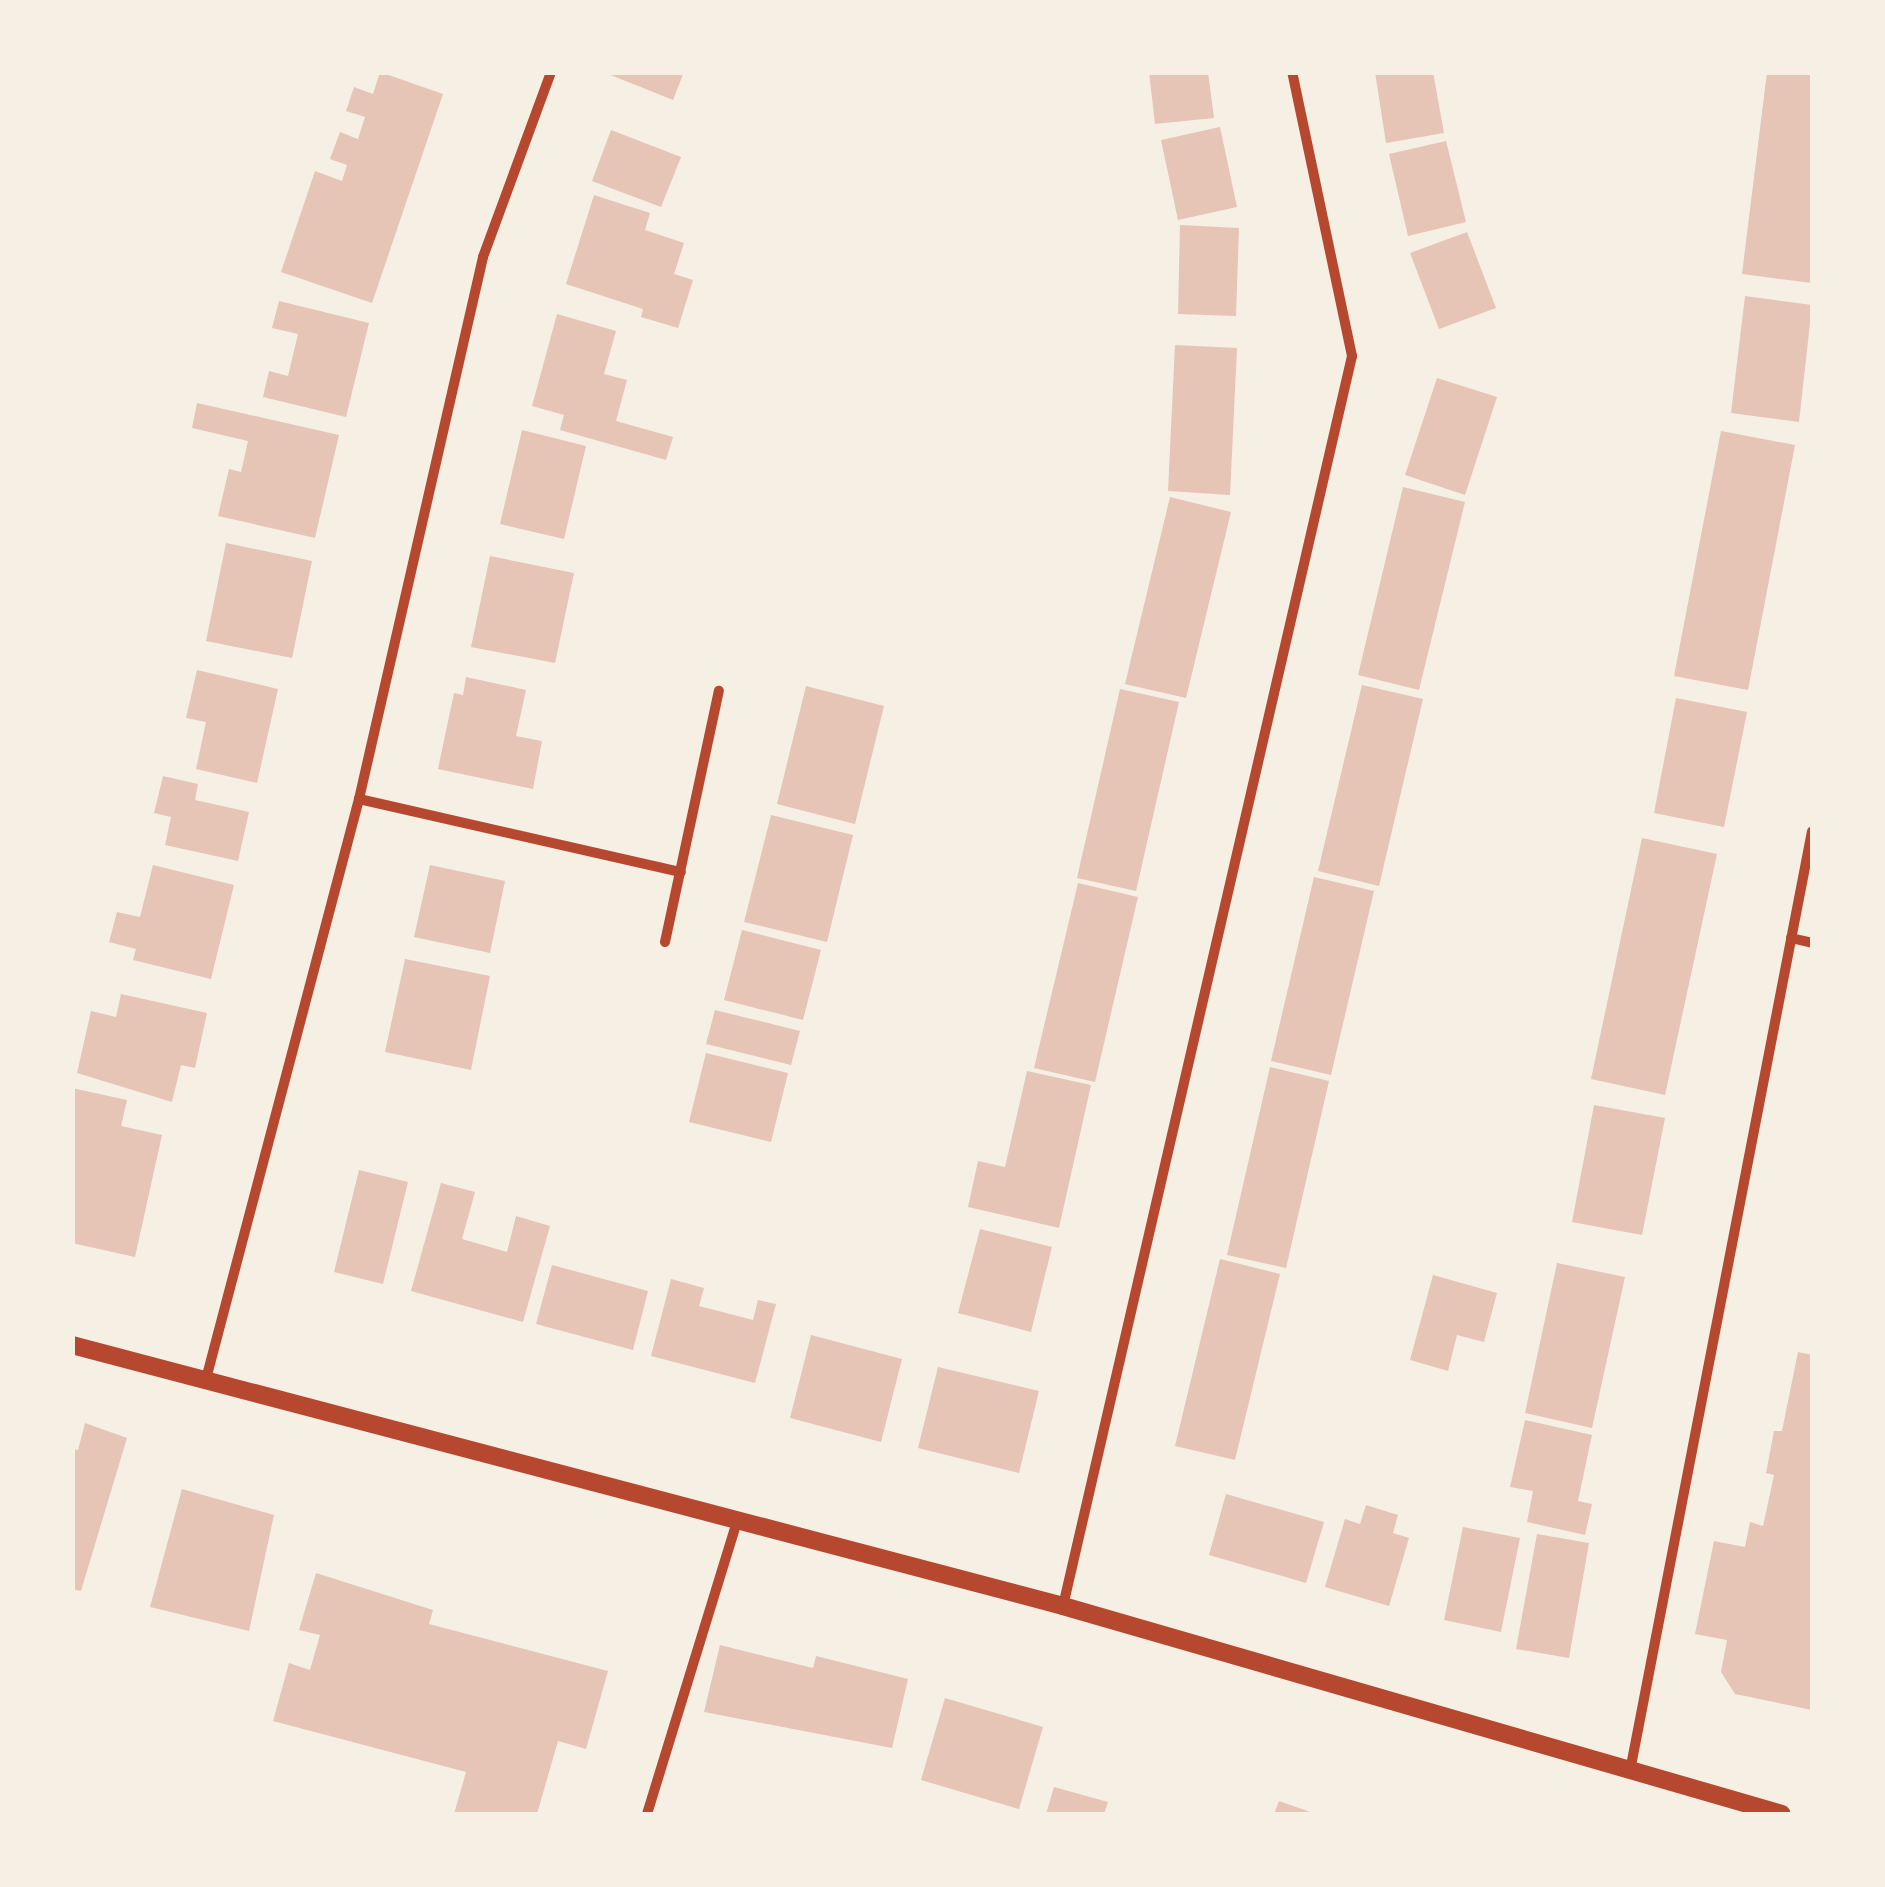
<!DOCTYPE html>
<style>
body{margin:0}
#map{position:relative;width:1885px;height:1887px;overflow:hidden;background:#f6efe4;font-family:Jost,sans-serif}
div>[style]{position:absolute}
.building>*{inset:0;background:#e6c5b7}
.minor>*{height:10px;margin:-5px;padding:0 5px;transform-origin:5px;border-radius:5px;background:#b5482f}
.tertiary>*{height:18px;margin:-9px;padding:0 9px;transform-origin:9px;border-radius:9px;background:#b5482f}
span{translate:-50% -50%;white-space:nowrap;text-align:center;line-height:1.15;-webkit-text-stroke:8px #f6efe4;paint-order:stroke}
.frame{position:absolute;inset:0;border:75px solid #f6efe4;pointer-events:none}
</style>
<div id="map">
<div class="building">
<div style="clip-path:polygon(380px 72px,443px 94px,372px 303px,281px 272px,315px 171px,342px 181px,347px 165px,330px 159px,340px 132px,358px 139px,365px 117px,346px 111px,354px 87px,373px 94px)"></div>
<div style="clip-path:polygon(603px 72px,684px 72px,673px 100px)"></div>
<div style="clip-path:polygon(1149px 72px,1208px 72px,1214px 118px,1155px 124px)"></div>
<div style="clip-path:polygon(1375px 72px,1433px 72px,1444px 133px,1386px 143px)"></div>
<div style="clip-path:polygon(1767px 72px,1812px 72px,1812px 283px,1742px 274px)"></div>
<div style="clip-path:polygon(1220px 127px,1237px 207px,1178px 220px,1161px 140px)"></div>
<div style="clip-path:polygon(611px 130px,681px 157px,661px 207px,592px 181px)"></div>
<div style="clip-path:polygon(1446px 141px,1466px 222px,1408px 236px,1389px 154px)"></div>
<div style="clip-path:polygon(594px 195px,650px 213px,645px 230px,684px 243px,674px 274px,693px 280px,678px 328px,641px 317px,643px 309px,566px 284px)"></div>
<div style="clip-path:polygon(1180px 225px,1239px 228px,1236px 316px,1178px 314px)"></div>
<div style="clip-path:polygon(1467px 232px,1496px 308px,1439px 329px,1410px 253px)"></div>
<div style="clip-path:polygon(1745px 296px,1812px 305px,1799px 422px,1731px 413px)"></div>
<div style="clip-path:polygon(279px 301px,369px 323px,346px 417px,263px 397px,269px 371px,288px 376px,298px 334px,272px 328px)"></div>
<div style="clip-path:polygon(557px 314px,616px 331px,604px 374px,627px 380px,616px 421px,673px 437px,666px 460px,560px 430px,564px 415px,532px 406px)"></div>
<div style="clip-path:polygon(1175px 345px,1237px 348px,1230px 495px,1168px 491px)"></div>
<div style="clip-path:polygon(1437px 378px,1497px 397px,1465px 495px,1405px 475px)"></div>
<div style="clip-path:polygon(197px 403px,339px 435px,315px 538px,218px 516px,229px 469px,241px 472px,248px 441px,192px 428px)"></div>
<div style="clip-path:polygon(522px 430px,586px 446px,564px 539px,500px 524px)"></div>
<div style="clip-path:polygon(1721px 431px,1795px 445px,1748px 690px,1674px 676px)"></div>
<div style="clip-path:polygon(1403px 487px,1465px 502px,1419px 690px,1358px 675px)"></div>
<div style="clip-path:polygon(1170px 497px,1231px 512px,1186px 698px,1125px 684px)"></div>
<div style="clip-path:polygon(226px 543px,312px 561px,292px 658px,206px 641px)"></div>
<div style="clip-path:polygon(490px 556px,574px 573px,555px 663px,471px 647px)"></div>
<div style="clip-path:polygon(197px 670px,278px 689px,257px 783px,196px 769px,206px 722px,186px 718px)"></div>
<div style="clip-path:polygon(466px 677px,526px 690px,516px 736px,542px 741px,533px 789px,438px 769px,454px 693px,463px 695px)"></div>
<div style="clip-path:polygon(1362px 685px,1423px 699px,1379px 886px,1318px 871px)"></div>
<div style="clip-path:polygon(806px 686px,884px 706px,855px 824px,777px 804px)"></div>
<div style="clip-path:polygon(1120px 689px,1179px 702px,1136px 891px,1077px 878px)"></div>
<div style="clip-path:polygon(1676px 698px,1747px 712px,1724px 827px,1654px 813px)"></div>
<div style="clip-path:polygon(163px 776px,198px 784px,195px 800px,249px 812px,238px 861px,165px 845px,171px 817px,154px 813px)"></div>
<div style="clip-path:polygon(771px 815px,853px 835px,827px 942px,744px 922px)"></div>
<div style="clip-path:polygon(1642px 838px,1717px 854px,1665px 1095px,1591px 1079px)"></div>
<div style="clip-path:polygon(153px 865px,234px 885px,211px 979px,133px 960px,136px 949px,109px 942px,117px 912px,140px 917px)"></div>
<div style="clip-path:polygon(430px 865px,505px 881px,490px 953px,414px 937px)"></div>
<div style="clip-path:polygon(1314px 877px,1374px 891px,1331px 1075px,1271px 1061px)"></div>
<div style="clip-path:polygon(1078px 883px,1138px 897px,1095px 1082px,1034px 1068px)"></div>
<div style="clip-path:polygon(742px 930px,821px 950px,803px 1020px,724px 1000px)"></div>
<div style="clip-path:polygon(405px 959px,490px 976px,471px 1070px,385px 1052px)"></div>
<div style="clip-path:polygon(121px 994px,207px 1013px,195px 1068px,181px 1065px,172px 1102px,77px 1073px,91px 1011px,116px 1017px)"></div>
<div style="clip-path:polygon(715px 1010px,800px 1031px,791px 1065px,706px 1044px)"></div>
<div style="clip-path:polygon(706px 1053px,788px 1073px,771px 1142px,689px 1122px)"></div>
<div style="clip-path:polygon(1270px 1067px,1329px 1081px,1286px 1268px,1227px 1255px)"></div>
<div style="clip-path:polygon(1027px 1071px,1091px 1085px,1059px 1228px,968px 1207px,978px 1161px,1005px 1167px)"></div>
<div style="clip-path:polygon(72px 1088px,127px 1100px,121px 1126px,162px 1135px,135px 1257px,72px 1243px)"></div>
<div style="clip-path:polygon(1594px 1105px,1665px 1118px,1642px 1235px,1572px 1222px)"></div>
<div style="clip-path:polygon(359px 1170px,408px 1182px,383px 1284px,334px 1272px)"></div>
<div style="clip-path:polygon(441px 1183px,475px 1192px,462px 1239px,507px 1252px,516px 1216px,550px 1226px,523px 1322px,411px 1291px)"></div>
<div style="clip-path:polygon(980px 1229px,1052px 1247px,1031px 1332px,958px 1313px)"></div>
<div style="clip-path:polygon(1220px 1259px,1280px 1274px,1235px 1460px,1175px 1446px)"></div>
<div style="clip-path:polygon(1557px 1263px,1625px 1277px,1592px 1428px,1525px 1413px)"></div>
<div style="clip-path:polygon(552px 1265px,648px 1291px,633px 1350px,536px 1324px)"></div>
<div style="clip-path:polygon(1433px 1275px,1497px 1293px,1484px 1342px,1457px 1335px,1448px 1371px,1410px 1360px)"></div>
<div style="clip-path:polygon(671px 1279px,704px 1288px,699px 1306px,753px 1320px,758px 1300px,776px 1304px,755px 1383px,651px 1356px)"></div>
<div style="clip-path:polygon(811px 1335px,902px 1359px,881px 1442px,790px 1418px)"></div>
<div style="clip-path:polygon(1798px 1352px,1812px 1355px,1812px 1710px,1735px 1694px,1721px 1672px,1727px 1640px,1695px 1634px,1714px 1541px,1745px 1547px,1750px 1522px,1763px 1526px,1774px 1475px,1766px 1473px,1774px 1431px,1782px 1431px)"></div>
<div style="clip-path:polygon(938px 1367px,1039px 1391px,1019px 1473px,918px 1448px)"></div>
<div style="clip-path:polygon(1525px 1420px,1592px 1435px,1578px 1501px,1592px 1504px,1585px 1535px,1527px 1522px,1533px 1491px,1510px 1487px)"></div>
<div style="clip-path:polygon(85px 1423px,127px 1438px,81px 1591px,72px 1589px,72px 1449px,78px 1450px)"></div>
<div style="clip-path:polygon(182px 1489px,274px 1515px,249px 1631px,150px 1607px)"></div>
<div style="clip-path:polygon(1226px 1494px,1324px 1522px,1306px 1583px,1209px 1555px)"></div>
<div style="clip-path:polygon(1366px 1505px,1398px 1515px,1393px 1533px,1409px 1538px,1389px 1606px,1325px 1587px,1345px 1519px,1360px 1524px)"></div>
<div style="clip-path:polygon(1463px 1527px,1520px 1538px,1501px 1632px,1444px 1620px)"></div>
<div style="clip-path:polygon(1537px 1534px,1589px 1543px,1569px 1658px,1516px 1649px)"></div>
<div style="clip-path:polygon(316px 1573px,433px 1610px,429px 1624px,608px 1671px,586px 1749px,558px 1741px,537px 1814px,454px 1814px,466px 1772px,273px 1721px,289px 1663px,310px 1670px,320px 1635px,299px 1630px)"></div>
<div style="clip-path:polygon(720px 1645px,813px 1668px,816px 1656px,908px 1679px,892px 1748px,704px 1712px)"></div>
<div style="clip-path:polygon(945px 1698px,1043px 1727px,1019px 1809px,921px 1780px)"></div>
<div style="clip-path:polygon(1054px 1787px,1108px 1802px,1104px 1814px,1046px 1814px)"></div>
<div style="clip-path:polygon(1279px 1801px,1316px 1814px,1274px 1814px)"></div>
</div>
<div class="minor">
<div style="left:359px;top:799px;width:330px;rotate:12.8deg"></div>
<div style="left:1791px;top:938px;width:22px;rotate:13deg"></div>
<div style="left:665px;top:942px;width:257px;rotate:-77.9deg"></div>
<div style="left:206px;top:1379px;width:600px;rotate:-75.22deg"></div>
<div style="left:359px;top:799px;width:556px;rotate:-77.11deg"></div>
<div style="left:483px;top:257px;width:197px;rotate:-69.8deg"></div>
<div style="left:1063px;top:1606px;width:1283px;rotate:-76.98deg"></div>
<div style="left:1352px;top:356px;width:290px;rotate:-101.9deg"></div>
<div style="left:1630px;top:1771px;width:957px;rotate:-79.04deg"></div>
<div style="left:647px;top:1814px;width:307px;rotate:-72.9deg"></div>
</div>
<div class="tertiary">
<div style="left:72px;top:1345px;width:1025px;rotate:14.75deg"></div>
<div style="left:1063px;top:1606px;width:748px;rotate:16.13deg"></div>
</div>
<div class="frame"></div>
</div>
